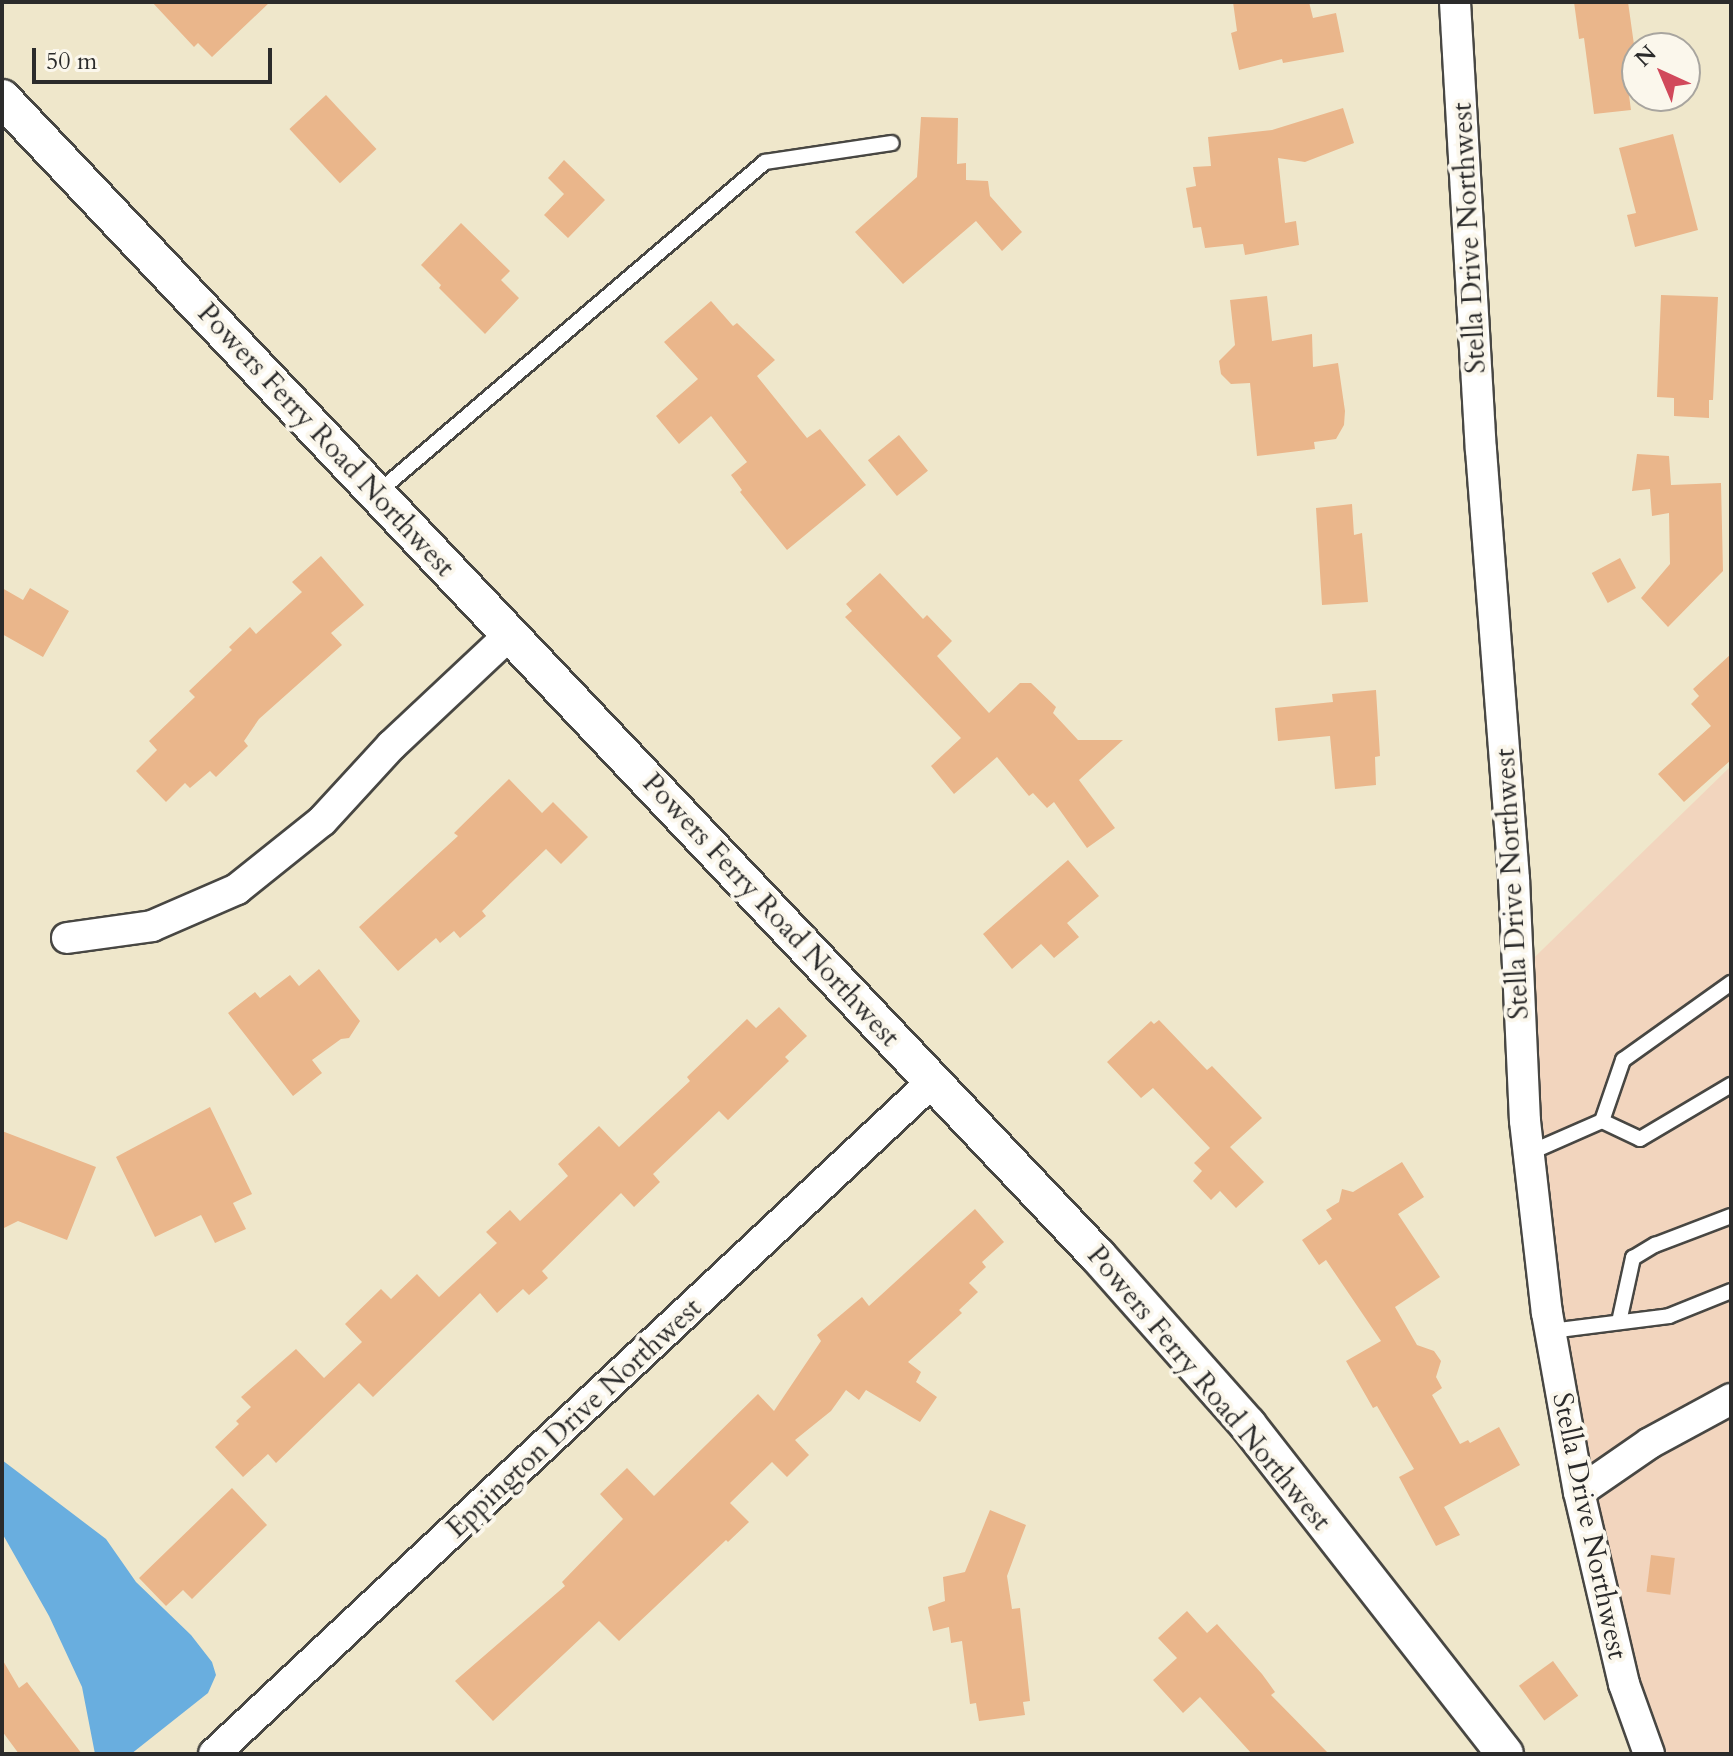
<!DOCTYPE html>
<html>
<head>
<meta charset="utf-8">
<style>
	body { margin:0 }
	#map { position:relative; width:1733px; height:1756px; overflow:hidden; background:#efe7cb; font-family:Cardo,serif }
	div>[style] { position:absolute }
	.built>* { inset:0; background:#f2d5be }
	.water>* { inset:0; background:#69aedf }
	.building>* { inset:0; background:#eab68b; transform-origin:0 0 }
	.roads { filter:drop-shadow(2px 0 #484743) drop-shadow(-2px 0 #484743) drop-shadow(0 2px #484743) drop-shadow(0 -2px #484743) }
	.service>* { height:14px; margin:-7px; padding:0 7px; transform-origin:7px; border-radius:7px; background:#fff }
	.minor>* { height:30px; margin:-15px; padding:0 15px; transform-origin:15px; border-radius:15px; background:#fff }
	.tertiary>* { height:36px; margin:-18px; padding:0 18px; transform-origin:18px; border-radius:18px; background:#fff }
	span { translate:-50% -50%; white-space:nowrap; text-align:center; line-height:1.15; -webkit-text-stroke:8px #fbf7ec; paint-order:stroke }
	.street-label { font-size:28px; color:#2b2b2b }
	.frame { position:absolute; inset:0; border:4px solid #2b2b2b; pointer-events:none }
	.north { position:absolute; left:1621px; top:32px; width:80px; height:80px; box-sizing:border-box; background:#fbf7ec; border:2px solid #a8a59f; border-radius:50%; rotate:316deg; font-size:22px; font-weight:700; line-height:32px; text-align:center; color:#2b2b2b }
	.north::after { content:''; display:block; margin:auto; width:28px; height:36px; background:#d1495b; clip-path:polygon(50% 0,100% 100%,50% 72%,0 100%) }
	.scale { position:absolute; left:32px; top:48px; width:240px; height:36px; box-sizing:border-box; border:4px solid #2b2b2b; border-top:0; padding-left:10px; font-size:24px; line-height:28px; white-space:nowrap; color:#2b2b2b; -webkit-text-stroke:6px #fbf7ec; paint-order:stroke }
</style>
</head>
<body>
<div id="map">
	<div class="built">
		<div style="clip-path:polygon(1731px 766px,1731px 1754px,1645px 1754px,1554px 1446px,1510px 981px)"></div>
	</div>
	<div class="water">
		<div style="clip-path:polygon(2px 1460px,106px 1539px,136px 1582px,191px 1635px,212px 1662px,216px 1675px,208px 1693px,131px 1754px,95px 1754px,82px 1687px,49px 1616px,2px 1533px)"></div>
	</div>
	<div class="building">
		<div style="clip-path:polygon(152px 2px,270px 2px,212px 57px,198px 43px,194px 47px)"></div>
		<div style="clip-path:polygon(1233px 2px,1309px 2px,1313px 18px,1336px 13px,1344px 52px,1283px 63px,1282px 59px,1239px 70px,1231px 33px,1237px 31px)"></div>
		<div style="clip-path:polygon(1574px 2px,1628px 2px,1637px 66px,1637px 87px,1628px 88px,1631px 110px,1594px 114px,1584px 38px,1579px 39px)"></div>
		<div style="left:326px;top:95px;width:74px;height:50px;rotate:47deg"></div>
		<div style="clip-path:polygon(1343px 108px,1354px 143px,1305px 162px,1278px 158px,1285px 223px,1296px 221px,1299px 245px,1245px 255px,1243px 244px,1205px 248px,1201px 227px,1193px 228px,1186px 188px,1196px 186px,1193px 167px,1211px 166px,1208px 137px,1272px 130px)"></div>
		<div style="clip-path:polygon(921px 117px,958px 118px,957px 164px,966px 163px,966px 180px,988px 181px,990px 196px,1022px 232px,1002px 251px,976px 221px,903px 284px,855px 232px,917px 177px)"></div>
		<div style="clip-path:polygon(1673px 134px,1698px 230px,1635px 247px,1627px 215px,1636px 213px,1619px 148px)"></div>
		<div style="clip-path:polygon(564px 160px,605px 200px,568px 238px,544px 215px,564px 194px,548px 178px)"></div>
		<div style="clip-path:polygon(461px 223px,510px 271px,501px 280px,519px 298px,485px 334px,439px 288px,441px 285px,421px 265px)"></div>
		<div style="clip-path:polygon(1661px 295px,1718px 297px,1713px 400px,1709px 400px,1709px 418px,1674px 416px,1674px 398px,1657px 397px)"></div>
		<div style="clip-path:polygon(1267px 296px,1272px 341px,1312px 334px,1313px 367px,1338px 363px,1345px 411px,1344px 425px,1336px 439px,1314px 442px,1315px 449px,1257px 456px,1250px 383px,1231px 384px,1221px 374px,1219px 361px,1235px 345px,1230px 300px)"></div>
		<div style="clip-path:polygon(711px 301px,733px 326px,737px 323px,775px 360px,757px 376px,807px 438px,820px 429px,866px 485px,787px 550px,740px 492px,742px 490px,731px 475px,747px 462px,711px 416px,679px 444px,656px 416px,698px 379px,664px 342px)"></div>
		<div style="left:899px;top:435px;width:46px;height:40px;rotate:51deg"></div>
		<div style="clip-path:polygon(1637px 454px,1669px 456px,1671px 485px,1721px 483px,1723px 571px,1668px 627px,1641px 598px,1670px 564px,1669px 513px,1652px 516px,1650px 489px,1632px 491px)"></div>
		<div style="clip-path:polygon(1352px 504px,1354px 535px,1362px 533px,1368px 602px,1322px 605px,1316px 508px)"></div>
		<div style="clip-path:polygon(321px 556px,364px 605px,331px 633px,342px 645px,259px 719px,244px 741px,248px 746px,216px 777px,210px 771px,190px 788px,185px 783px,166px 802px,136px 771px,157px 750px,149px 741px,195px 697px,189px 691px,232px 650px,229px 647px,250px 627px,256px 634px,302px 592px,292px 582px)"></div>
		<div style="left:1620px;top:558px;width:34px;height:32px;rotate:62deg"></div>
		<div style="clip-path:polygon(880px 573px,923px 619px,927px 615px,952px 641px,937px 656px,989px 713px,1020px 683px,1031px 683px,1056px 707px,1053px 713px,1078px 740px,1123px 740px,1079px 780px,1115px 828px,1087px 848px,1054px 802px,1047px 808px,1033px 793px,1029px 796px,997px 757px,954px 794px,931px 766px,961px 738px,845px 617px,852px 611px,846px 604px)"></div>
		<div style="clip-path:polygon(2px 588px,23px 600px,30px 588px,69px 611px,43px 657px,2px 634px)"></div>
		<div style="clip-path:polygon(1731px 654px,1731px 760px,1684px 802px,1658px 774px,1711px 726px,1691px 704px,1699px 696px,1693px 689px)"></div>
		<div style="clip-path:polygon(1376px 690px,1380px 756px,1375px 757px,1376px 785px,1335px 789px,1330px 736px,1278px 741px,1275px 708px,1333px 702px,1332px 694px)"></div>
		<div style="clip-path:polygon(509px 779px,542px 813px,553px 802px,588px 837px,561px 864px,546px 849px,482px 911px,486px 916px,460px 938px,454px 931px,440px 943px,436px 938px,398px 971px,359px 927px,458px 836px,454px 833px)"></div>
		<div style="clip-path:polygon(1068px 860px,1099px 896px,1067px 923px,1079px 937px,1054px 958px,1041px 944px,1012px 969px,983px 934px)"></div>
		<div style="clip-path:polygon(319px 969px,360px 1021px,349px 1038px,341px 1039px,312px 1060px,322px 1073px,293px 1096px,228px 1013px,255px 992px,260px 998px,290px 975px,299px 986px)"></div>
		<div style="clip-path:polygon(779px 1007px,807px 1036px,785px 1057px,789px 1061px,728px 1120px,719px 1111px,653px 1174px,660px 1182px,634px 1207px,621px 1193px,542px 1271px,548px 1278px,529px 1295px,523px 1289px,497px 1313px,480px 1293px,373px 1397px,359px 1383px,276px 1463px,268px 1454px,243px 1477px,215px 1447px,239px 1424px,236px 1421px,251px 1407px,241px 1397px,296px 1349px,324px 1378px,362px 1342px,345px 1324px,381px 1289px,391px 1299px,417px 1274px,439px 1297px,497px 1243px,486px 1232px,510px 1210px,520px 1221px,568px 1176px,558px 1164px,599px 1126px,619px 1147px,690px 1081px,687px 1077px,747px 1019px,756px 1028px)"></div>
		<div style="clip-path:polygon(1159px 1020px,1207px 1070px,1212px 1066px,1262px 1118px,1230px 1147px,1264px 1182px,1236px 1208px,1220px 1191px,1211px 1200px,1193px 1181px,1202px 1171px,1194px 1163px,1210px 1148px,1153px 1088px,1141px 1098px,1107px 1062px,1151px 1021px,1154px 1024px)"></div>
		<div style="clip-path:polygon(210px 1107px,252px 1194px,233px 1203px,246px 1229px,215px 1243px,201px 1215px,155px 1237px,116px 1157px)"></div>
		<div style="clip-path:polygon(2px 1131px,96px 1167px,67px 1240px,18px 1221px,2px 1229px)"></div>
		<div style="clip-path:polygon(1402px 1162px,1424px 1197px,1398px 1214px,1440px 1277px,1395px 1307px,1417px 1345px,1434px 1351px,1441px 1361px,1436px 1377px,1442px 1388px,1432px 1395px,1460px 1444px,1468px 1440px,1470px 1443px,1499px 1427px,1520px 1465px,1444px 1507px,1460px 1535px,1436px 1546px,1399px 1477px,1414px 1469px,1377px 1406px,1373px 1408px,1346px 1361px,1381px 1341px,1326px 1260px,1319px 1265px,1302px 1240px,1332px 1219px,1326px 1210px,1339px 1202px,1342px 1189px,1353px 1192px)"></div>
		<div style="clip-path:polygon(975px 1209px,1004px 1242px,982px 1262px,986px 1267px,969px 1283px,978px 1292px,959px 1310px,962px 1313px,908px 1362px,921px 1372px,916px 1382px,937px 1397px,920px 1422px,866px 1390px,859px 1400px,846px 1390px,831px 1411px,795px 1440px,809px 1455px,787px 1477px,772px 1462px,730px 1503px,749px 1522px,728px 1542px,726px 1540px,619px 1641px,599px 1621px,493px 1721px,455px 1681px,565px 1586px,562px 1582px,623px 1519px,600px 1494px,627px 1468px,654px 1496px,758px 1394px,774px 1411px,821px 1341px,817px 1335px,862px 1297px,869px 1306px)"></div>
		<div style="clip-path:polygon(232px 1488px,267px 1525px,192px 1599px,183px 1590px,166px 1606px,139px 1578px)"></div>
		<div style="clip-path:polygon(990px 1510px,1026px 1525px,1007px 1576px,1012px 1609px,1020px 1608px,1030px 1701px,1023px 1702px,1025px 1715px,979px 1721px,976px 1703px,970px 1704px,962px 1641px,951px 1643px,949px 1627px,933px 1631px,928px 1607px,945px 1601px,943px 1577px,965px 1572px)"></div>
		<div style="left:1651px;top:1555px;width:24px;height:37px;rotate:7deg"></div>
		<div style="clip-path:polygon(1187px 1611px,1207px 1633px,1217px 1624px,1262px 1674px,1275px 1692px,1271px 1695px,1329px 1754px,1252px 1754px,1200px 1697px,1183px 1713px,1153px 1680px,1177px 1658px,1158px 1638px)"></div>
		<div style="clip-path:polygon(2px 1659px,19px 1688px,27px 1682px,82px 1754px,19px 1754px,2px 1731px)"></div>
		<div style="left:1553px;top:1661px;width:43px;height:42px;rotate:54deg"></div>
	</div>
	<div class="roads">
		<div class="service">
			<div style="left:377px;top:493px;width:510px;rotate:-40.47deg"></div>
			<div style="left:765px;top:162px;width:128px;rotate:-8.5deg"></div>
			<div style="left:1602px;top:1121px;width:42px;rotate:25.3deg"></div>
			<div style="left:1640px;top:1139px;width:106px;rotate:-30.7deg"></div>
			<div style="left:1529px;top:1153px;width:80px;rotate:-23.7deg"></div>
			<div style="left:1602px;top:1121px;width:65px;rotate:-71deg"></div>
			<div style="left:1623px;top:1060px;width:133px;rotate:-35.5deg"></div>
			<div style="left:1619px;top:1322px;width:66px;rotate:-77.7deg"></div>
			<div style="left:1633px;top:1258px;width:26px;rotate:-31deg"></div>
			<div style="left:1655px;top:1245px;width:81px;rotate:-20.9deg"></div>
			<div style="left:1551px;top:1331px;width:119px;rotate:-7.2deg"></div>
			<div style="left:1669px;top:1316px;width:67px;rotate:-22deg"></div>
		</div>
		<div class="minor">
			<div style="left:1455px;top:2px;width:449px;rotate:86.7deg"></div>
			<div style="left:1481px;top:450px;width:430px;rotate:85.6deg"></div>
			<div style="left:1514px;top:879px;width:242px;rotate:87.4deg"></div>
			<div style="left:1525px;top:1121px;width:193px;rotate:83.5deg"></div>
			<div style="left:1547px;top:1313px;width:182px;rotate:79.9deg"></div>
			<div style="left:1579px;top:1492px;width:197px;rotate:76.8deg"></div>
			<div style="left:1624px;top:1684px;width:74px;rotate:70.3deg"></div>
			<div style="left:67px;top:938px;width:86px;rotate:-8deg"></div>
			<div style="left:152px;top:926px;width:93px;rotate:-23.5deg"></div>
			<div style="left:237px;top:889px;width:109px;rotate:-38.7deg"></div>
			<div style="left:322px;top:821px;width:103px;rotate:-47.4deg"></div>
			<div style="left:392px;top:745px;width:162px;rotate:-43.2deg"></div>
			<div style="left:1579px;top:1492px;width:86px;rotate:-34.6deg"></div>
			<div style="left:1650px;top:1443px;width:92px;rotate:-28.5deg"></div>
			<div style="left:214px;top:1754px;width:985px;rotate:-43.11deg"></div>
		</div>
		<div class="tertiary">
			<div style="left:2px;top:98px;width:1594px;rotate:46.58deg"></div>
			<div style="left:1098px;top:1256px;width:226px;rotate:48.4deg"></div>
			<div style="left:1248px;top:1425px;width:417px;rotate:52deg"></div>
		</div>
	</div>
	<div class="street-label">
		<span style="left:1469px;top:238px;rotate:-93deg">Stella Drive Northwest</span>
		<span style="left:326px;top:440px;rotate:47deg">Powers Ferry Road Northwest</span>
		<span style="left:1512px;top:884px;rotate:-93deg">Stella Drive Northwest</span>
		<span style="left:771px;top:910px;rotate:47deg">Powers Ferry Road Northwest</span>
		<span style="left:1209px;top:1388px;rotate:50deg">Powers Ferry Road Northwest</span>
		<span style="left:574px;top:1418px;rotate:-43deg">Eppington Drive Northwest</span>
		<span style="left:1590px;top:1526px;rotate:78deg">Stella Drive Northwest</span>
	</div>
	<div class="frame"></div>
	<div class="north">N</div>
	<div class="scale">50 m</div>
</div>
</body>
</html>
